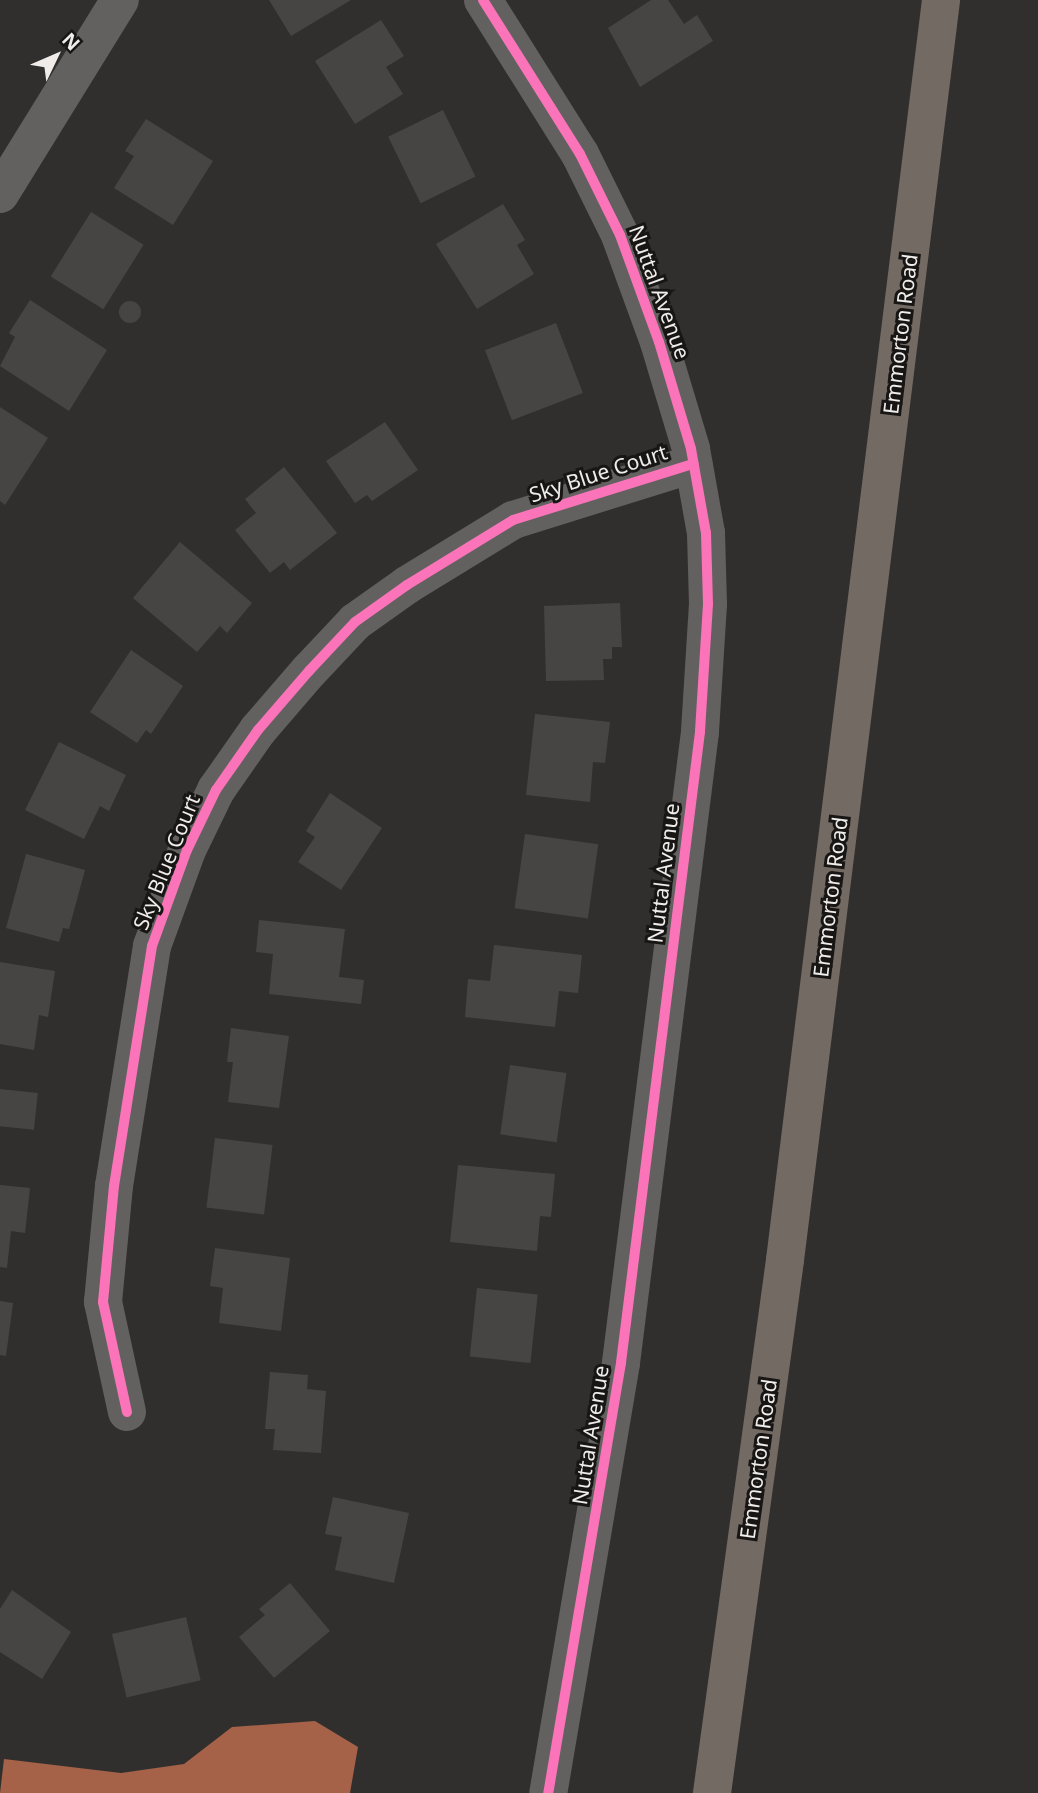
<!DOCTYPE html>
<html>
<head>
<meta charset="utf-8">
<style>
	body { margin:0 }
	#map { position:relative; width:1038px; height:1793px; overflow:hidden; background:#312f2d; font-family:"Noto Sans",sans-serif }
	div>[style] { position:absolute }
	.water>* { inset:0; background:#a56248 }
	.building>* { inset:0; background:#474544; transform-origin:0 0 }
	.round { border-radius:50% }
	.minor>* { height:38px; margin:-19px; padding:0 19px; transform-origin:19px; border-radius:19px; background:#636160 }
	.major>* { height:38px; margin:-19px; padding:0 19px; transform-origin:19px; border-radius:19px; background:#746a64 }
	.cycleway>* { height:10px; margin:-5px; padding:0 5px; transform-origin:5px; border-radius:5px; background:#fb73b8 }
	span { translate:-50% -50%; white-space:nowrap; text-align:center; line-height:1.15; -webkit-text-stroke:6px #181615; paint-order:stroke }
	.street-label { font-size:21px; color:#efecea }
	.north { position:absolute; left:21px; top:21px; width:70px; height:70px; -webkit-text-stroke:5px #181615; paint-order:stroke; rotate:46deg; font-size:19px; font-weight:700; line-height:28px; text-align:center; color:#efecea }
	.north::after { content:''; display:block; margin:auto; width:24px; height:32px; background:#efecea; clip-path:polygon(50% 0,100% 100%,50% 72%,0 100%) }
</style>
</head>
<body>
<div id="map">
	<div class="water">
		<div style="clip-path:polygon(315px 1721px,358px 1747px,350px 1793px,0 1793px,4px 1759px,121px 1773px,184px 1764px,232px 1727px)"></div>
	</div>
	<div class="building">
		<div style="clip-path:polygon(269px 0,351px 0,291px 36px)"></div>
		<div style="clip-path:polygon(651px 0,668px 0,684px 24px,697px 15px,713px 41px,640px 87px,608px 28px)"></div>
		<div style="clip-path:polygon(381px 20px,404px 56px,386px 67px,403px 94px,355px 124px,315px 61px)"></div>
		<div style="left:443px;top:110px;width:74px;height:61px;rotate:64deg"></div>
		<div style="clip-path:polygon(146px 119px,213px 161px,173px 225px,114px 188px,134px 156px,125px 151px)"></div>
		<div style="clip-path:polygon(503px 204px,525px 240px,517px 245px,534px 274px,477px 309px,436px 244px)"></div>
		<div style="left:91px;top:212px;width:62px;height:76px;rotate:32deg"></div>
		<div style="clip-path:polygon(30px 300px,107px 350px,69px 411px,0 366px,15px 337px,9px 333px)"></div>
		<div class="round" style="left:119px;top:301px;width:22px;height:22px"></div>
		<div style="left:556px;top:323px;width:75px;height:76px;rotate:69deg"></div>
		<div style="clip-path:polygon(0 407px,48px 438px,5px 505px,0 501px)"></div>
		<div style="clip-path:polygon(385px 422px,418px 470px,372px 501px,367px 495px,355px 503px,326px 461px)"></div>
		<div style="clip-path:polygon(284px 467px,337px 533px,290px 570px,284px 562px,270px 573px,235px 530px,256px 513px,245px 499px)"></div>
		<div style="clip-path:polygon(180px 542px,252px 603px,227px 633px,220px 626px,197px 652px,133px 598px)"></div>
		<div style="clip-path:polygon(620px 603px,622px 647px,612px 647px,612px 659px,603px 659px,604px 680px,546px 681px,544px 606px)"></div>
		<div style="clip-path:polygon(131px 650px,183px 686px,151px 734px,146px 730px,137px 743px,90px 712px)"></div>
		<div style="clip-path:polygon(535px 714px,610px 722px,605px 763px,593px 762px,590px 802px,526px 795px)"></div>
		<div style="clip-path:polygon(59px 742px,126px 775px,109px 811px,100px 806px,84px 839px,25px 810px)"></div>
		<div style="clip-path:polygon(330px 793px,382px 828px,341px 890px,298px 862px,315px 837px,306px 831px)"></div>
		<div style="left:525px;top:834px;width:74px;height:75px;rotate:8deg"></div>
		<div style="clip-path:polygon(26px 854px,85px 870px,69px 929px,63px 928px,59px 942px,6px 928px)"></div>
		<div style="clip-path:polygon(259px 920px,345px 929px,339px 977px,364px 980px,361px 1004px,269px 994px,273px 954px,256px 952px)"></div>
		<div style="clip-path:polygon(494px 945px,582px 955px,578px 993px,559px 991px,555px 1027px,465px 1017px,468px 979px,490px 981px)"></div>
		<div style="clip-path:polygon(0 962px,55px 971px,48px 1017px,39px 1015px,34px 1050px,0 1044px)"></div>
		<div style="clip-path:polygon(231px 1028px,289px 1036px,279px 1108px,228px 1102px,233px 1062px,227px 1062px)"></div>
		<div style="left:510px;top:1065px;width:57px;height:70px;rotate:8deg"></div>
		<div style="left:0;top:1089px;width:38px;height:37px;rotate:6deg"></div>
		<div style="left:215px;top:1138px;width:58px;height:70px;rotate:7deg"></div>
		<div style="clip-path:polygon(458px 1165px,555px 1174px,551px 1217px,540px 1216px,537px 1251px,450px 1242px)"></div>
		<div style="clip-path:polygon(0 1185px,30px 1188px,25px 1233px,11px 1231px,7px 1268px,0 1267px)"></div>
		<div style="clip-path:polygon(215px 1248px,290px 1258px,281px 1331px,219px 1323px,223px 1288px,210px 1286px)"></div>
		<div style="left:477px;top:1288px;width:61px;height:69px;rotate:6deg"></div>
		<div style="clip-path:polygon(0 1301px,13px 1303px,6px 1356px,0 1355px)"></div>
		<div style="clip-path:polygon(270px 1372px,308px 1375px,307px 1389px,326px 1391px,321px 1453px,273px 1450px,275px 1429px,265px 1429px)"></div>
		<div style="clip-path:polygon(333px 1497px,409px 1513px,394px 1583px,335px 1570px,342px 1537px,325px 1534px)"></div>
		<div style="clip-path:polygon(290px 1583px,330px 1631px,274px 1678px,239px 1637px,265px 1615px,259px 1609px)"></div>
		<div style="clip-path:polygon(12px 1590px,71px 1632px,42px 1679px,0 1652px,0 1609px)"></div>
		<div style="left:186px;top:1617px;width:65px;height:76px;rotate:77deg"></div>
	</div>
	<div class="minor">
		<div style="left:483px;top:0;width:182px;rotate:57.8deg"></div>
		<div style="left:580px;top:154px;width:90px;rotate:63.7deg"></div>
		<div style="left:620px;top:235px;width:114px;rotate:70deg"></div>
		<div style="left:659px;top:342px;width:112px;rotate:73.3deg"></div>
		<div style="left:691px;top:449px;width:85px;rotate:79.9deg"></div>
		<div style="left:706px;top:533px;width:71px;rotate:88.4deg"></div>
		<div style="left:708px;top:604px;width:128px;rotate:93.6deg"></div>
		<div style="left:700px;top:732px;width:636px;rotate:97.14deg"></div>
		<div style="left:621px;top:1363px;width:436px;rotate:99.6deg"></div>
		<div style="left:0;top:194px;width:228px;rotate:-58.3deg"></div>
		<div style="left:127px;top:1412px;width:113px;rotate:-102.3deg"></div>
		<div style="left:103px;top:1302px;width:117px;rotate:-84.6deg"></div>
		<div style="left:114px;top:1186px;width:243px;rotate:-81deg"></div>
		<div style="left:152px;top:946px;width:102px;rotate:-70deg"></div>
		<div style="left:187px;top:850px;width:67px;rotate:-64.2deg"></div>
		<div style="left:216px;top:790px;width:73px;rotate:-55deg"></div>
		<div style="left:258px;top:730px;width:78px;rotate:-49.2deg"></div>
		<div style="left:309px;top:671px;width:67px;rotate:-46.8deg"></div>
		<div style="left:355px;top:622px;width:64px;rotate:-35.4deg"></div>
		<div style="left:407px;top:585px;width:124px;rotate:-31.5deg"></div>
		<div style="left:513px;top:520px;width:189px;rotate:-17.3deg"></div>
	</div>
	<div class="major">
		<div style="left:712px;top:1793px;width:538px;rotate:-82.2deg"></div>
		<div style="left:785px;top:1260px;width:1270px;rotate:-82.94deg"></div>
	</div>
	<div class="cycleway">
		<div style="left:483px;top:0;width:182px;rotate:57.8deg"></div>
		<div style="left:580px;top:154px;width:90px;rotate:63.7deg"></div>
		<div style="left:620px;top:235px;width:114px;rotate:70deg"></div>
		<div style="left:659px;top:342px;width:112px;rotate:73.3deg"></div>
		<div style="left:691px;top:449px;width:85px;rotate:79.9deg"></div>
		<div style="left:706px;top:533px;width:71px;rotate:88.4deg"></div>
		<div style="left:708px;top:604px;width:128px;rotate:93.6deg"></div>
		<div style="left:700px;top:732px;width:636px;rotate:97.14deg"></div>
		<div style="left:621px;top:1363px;width:436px;rotate:99.6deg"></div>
		<div style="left:127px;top:1412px;width:113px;rotate:-102.3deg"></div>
		<div style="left:103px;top:1302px;width:117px;rotate:-84.6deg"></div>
		<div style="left:114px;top:1186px;width:243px;rotate:-81deg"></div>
		<div style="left:152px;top:946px;width:102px;rotate:-70deg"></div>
		<div style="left:187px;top:850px;width:67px;rotate:-64.2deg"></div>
		<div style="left:216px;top:790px;width:73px;rotate:-55deg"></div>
		<div style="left:258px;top:730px;width:78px;rotate:-49.2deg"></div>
		<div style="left:309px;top:671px;width:67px;rotate:-46.8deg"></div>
		<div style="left:355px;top:622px;width:64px;rotate:-35.4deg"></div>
		<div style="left:407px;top:585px;width:124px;rotate:-31.5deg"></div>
		<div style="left:513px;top:520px;width:189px;rotate:-17.3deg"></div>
	</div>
	<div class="street-label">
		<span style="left:660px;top:292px;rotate:70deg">Nuttal Avenue</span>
		<span style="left:900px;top:334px;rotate:-83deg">Emmorton Road</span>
		<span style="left:598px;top:473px;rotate:-18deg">Sky Blue Court</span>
		<span style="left:166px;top:862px;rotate:-68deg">Sky Blue Court</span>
		<span style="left:663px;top:873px;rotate:-83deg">Nuttal Avenue</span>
		<span style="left:830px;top:897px;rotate:-83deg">Emmorton Road</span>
		<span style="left:590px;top:1435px;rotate:-81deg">Nuttal Avenue</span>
		<span style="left:758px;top:1459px;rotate:-82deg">Emmorton Road</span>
	</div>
	<div class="north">N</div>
</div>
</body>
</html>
